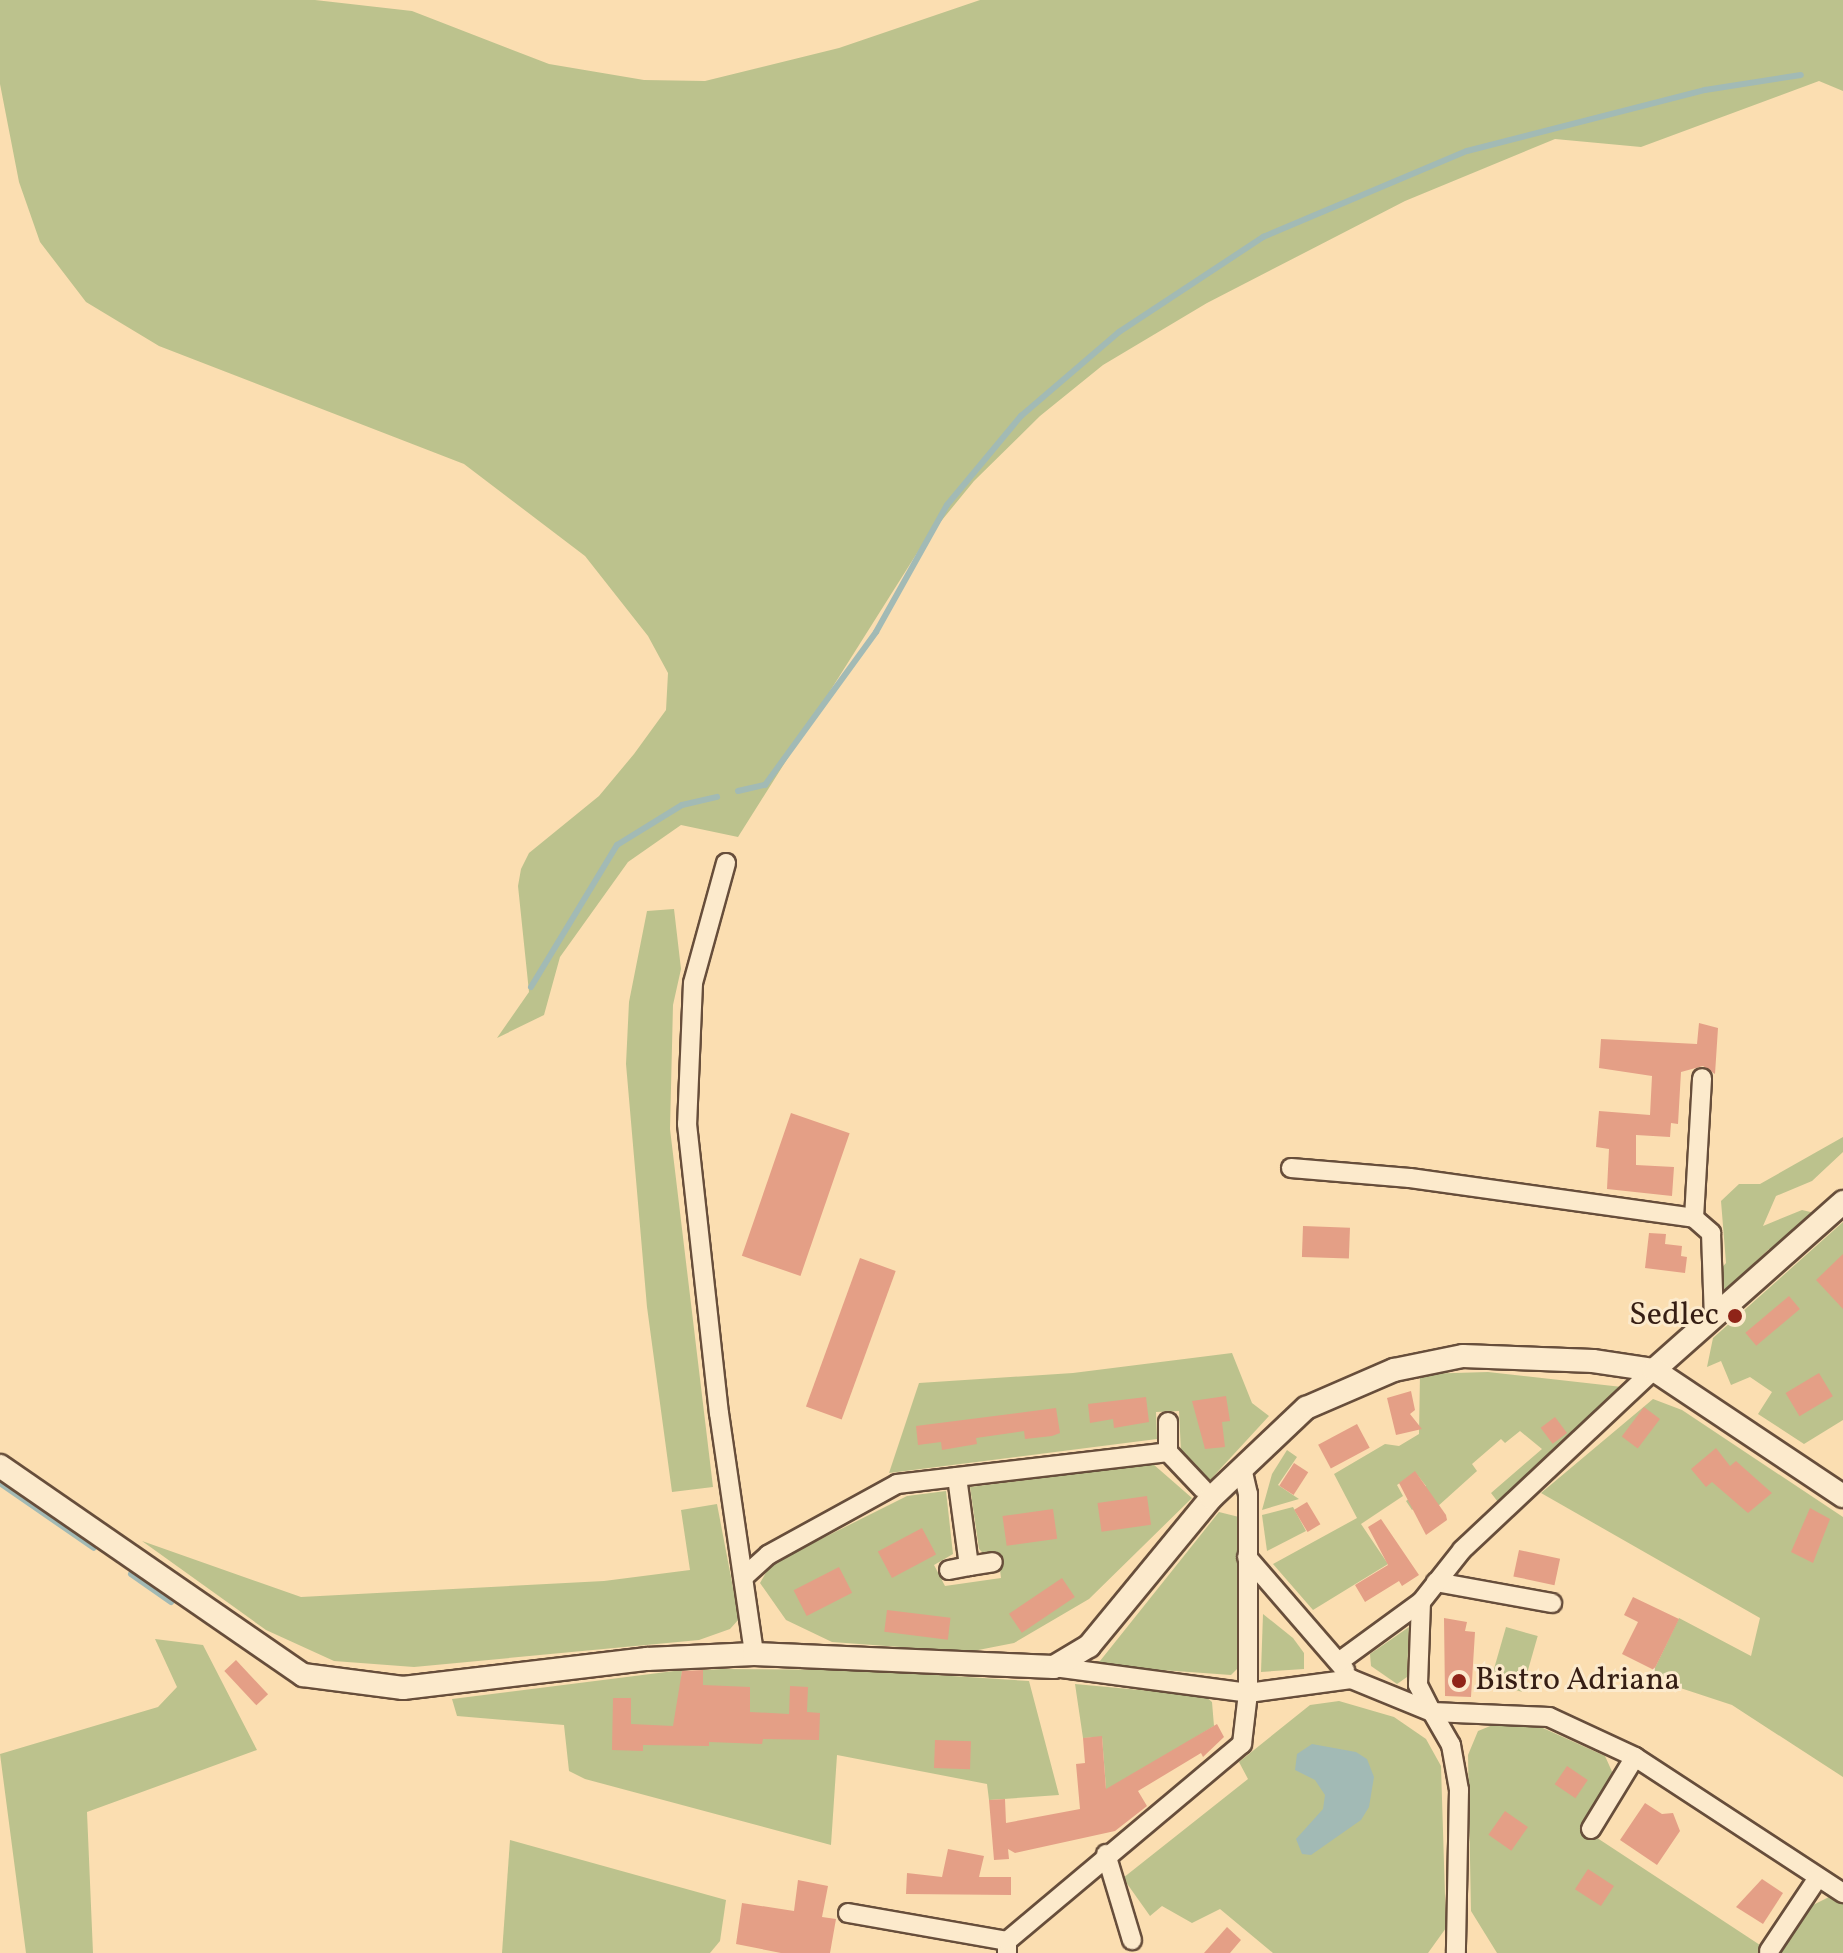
<!DOCTYPE html>
<html>
<head>
<meta charset="utf-8">
<style>
	body { margin:0 }
	#map { position:relative; width:1843px; height:1953px; overflow:hidden; background:#fbdeb1; font-family:Vollkorn,serif }
	div>[style] { position:absolute }
	.green>* { inset:0; background:#bcc28d; transform-origin:0 0 }
	.water>* { inset:0; background:#a2bab5 }
	.stream>* { height:6px; margin:-3px; padding:0 3px; transform-origin:3px; border-radius:3px; background:#a2bab5 }
	.building>* { inset:0; background:#e49f86; transform-origin:0 0 }
	.roads { filter:drop-shadow(2px 0 #674e3b) drop-shadow(-2px 0 #674e3b) drop-shadow(0 2px #674e3b) drop-shadow(0 -2px #674e3b) }
	.minor>* { height:18px; margin:-9px; padding:0 9px; transform-origin:9px; border-radius:9px; background:#fceacc }
	.tertiary>* { height:22px; margin:-11px; padding:0 11px; transform-origin:11px; border-radius:11px; background:#fceacc }
	.dots>* { width:22px; height:22px; translate:-50% -50%; box-sizing:border-box; border:4px solid #fceacc; border-radius:50% }
	span { translate:-50% -50%; white-space:nowrap; text-align:center; line-height:1.15; -webkit-text-stroke:6px #fceacc; paint-order:stroke }
	.poi-label { font-size:32px; color:#361e14 }
	.right { translate:-100% -50%; text-align:right }
	.left { translate:0 -50%; text-align:left }
</style>
</head>
<body>
<div id="map">
	<div class="green">
		<div style="clip-path:polygon(0 0,315px 0,412px 11px,549px 64px,644px 80px,705px 81px,839px 48px,980px 0,1843px 0,1843px 91px,1819px 81px,1641px 147px,1555px 139px,1405px 201px,1207px 303px,1103px 365px,1040px 416px,974px 481px,924px 542px,738px 837px,681px 825px,628px 862px,560px 957px,544px 1015px,497px 1038px,529px 992px,518px 886px,521px 869px,529px 853px,599px 796px,634px 754px,666px 710px,668px 673px,648px 636px,585px 556px,464px 464px,159px 346px,86px 302px,40px 242px,19px 182px,0 84px)"></div>
		<div style="clip-path:polygon(674px 909px,681px 969px,673px 1005px,670px 1129px,713px 1487px,672px 1492px,647px 1307px,626px 1064px,629px 1002px,647px 911px)"></div>
		<div style="clip-path:polygon(1843px 1137px,1843px 1152px,1812px 1181px,1776px 1196px,1763px 1226px,1802px 1210px,1819px 1214px,1777px 1250px,1769px 1249px,1724px 1292px,1716px 1290px,1717px 1273px,1726px 1263px,1721px 1201px,1739px 1184px,1760px 1184px)"></div>
		<div style="clip-path:polygon(1843px 1222px,1843px 1420px,1804px 1444px,1758px 1414px,1772px 1392px,1750px 1377px,1731px 1385px,1721px 1361px,1707px 1367px,1713px 1338px)"></div>
		<div style="clip-path:polygon(1232px 1353px,1252px 1403px,1269px 1416px,1210px 1480px,1181px 1452px,1179px 1411px,1156px 1412px,1157px 1439px,889px 1473px,919px 1383px,1073px 1373px)"></div>
		<div style="clip-path:polygon(1488px 1372px,1622px 1387px,1498px 1502px,1491px 1493px,1542px 1449px,1520px 1431px,1505px 1443px,1501px 1439px,1472px 1464px,1477px 1471px,1437px 1507px,1429px 1497px,1412px 1510px,1406px 1501px,1426px 1486px,1415px 1472px,1397px 1485px,1403px 1496px,1361px 1524px,1388px 1564px,1313px 1610px,1273px 1564px,1357px 1518px,1334px 1474px,1385px 1444px,1399px 1446px,1419px 1434px,1420px 1374px)"></div>
		<div style="clip-path:polygon(1653px 1399px,1682px 1410px,1843px 1517px,1843px 1777px,1732px 1705px,1650px 1678px,1679px 1618px,1751px 1656px,1760px 1618px,1541px 1493px)"></div>
		<div style="clip-path:polygon(1287px 1450px,1297px 1457px,1278px 1485px,1299px 1499px,1262px 1510px,1272px 1474px)"></div>
		<div style="clip-path:polygon(1153px 1464px,1192px 1498px,1089px 1599px,1014px 1643px,968px 1652px,832px 1642px,786px 1620px,760px 1583px,771px 1564px,907px 1496px,946px 1491px,953px 1554px,934px 1565px,945px 1586px,1001px 1578px,998px 1554px,985px 1555px,979px 1549px,970px 1487px)"></div>
		<div style="clip-path:polygon(717px 1504px,739px 1619px,730px 1629px,699px 1640px,414px 1667px,334px 1661px,266px 1630px,142px 1541px,301px 1597px,604px 1581px,690px 1570px,681px 1510px)"></div>
		<div style="clip-path:polygon(1293px 1507px,1306px 1531px,1267px 1551px,1262px 1515px)"></div>
		<div style="clip-path:polygon(1219px 1512px,1239px 1517px,1239px 1667px,1231px 1675px,1078px 1664px,1100px 1661px)"></div>
		<div style="clip-path:polygon(1263px 1614px,1293px 1638px,1304px 1653px,1304px 1669px,1261px 1672px)"></div>
		<div style="clip-path:polygon(1409px 1627px,1407px 1677px,1397px 1684px,1371px 1666px,1370px 1654px)"></div>
		<div style="left:1506px;top:1627px;width:33px;height:58px;rotate:16deg"></div>
		<div style="clip-path:polygon(155px 1639px,203px 1645px,257px 1750px,87px 1812px,93px 1953px,26px 1953px,0 1754px,158px 1707px,177px 1687px)"></div>
		<div style="clip-path:polygon(721px 1669px,858px 1670px,1029px 1681px,1059px 1795px,989px 1800px,987px 1784px,837px 1755px,831px 1845px,585px 1779px,569px 1771px,564px 1725px,457px 1716px,452px 1699px,682px 1670px,681px 1689px,702px 1690px,703px 1670px)"></div>
		<div style="clip-path:polygon(1075px 1684px,1205px 1696px,1212px 1702px,1214px 1726px,1089px 1802px,1106px 1788px,1102px 1737px,1083px 1738px)"></div>
		<div style="clip-path:polygon(1339px 1701px,1394px 1717px,1426px 1739px,1441px 1766px,1446px 1928px,1428px 1953px,1273px 1953px,1220px 1909px,1192px 1923px,1162px 1906px,1150px 1916px,1123px 1878px,1248px 1779px,1239px 1762px,1310px 1705px)"></div>
		<div style="clip-path:polygon(1505px 1720px,1534px 1724px,1605px 1756px,1614px 1776px,1582px 1828px,1763px 1947px,1760px 1953px,1497px 1953px,1471px 1911px,1468px 1755px,1478px 1731px)"></div>
		<div style="clip-path:polygon(510px 1840px,726px 1900px,720px 1941px,710px 1953px,502px 1953px)"></div>
		<div style="clip-path:polygon(1829px 1897px,1843px 1904px,1843px 1953px,1781px 1953px,1813px 1905px)"></div>
	</div>
	<div class="water">
		<div style="clip-path:polygon(1312px 1744px,1356px 1752px,1367px 1759px,1374px 1777px,1369px 1807px,1361px 1820px,1311px 1855px,1302px 1854px,1296px 1839px,1323px 1809px,1325px 1795px,1315px 1780px,1295px 1770px,1297px 1754px)"></div>
	</div>
	<div class="stream">
		<div style="left:738px;top:791px;width:28px;rotate:-13deg"></div>
		<div style="left:765px;top:785px;width:189px;rotate:-54deg"></div>
		<div style="left:876px;top:632px;width:145px;rotate:-60.8deg"></div>
		<div style="left:947px;top:505px;width:116px;rotate:-50.3deg"></div>
		<div style="left:1021px;top:416px;width:129px;rotate:-40.6deg"></div>
		<div style="left:1119px;top:332px;width:173px;rotate:-33.4deg"></div>
		<div style="left:1263px;top:237px;width:221px;rotate:-22.9deg"></div>
		<div style="left:1467px;top:151px;width:246px;rotate:-14.4deg"></div>
		<div style="left:1705px;top:90px;width:97px;rotate:-8.9deg"></div>
		<div style="left:531px;top:987px;width:166px;rotate:-58.8deg"></div>
		<div style="left:617px;top:845px;width:76px;rotate:-31.6deg"></div>
		<div style="left:682px;top:805px;width:36px;rotate:-13deg"></div>
		<div style="left:0;top:1483px;width:114px;rotate:34.7deg"></div>
		<div style="left:131px;top:1574px;width:49px;rotate:35deg"></div>
	</div>
	<div class="building">
		<div style="clip-path:polygon(1699px 1023px,1718px 1028px,1715px 1074px,1703px 1066px,1681px 1072px,1678px 1124px,1671px 1123px,1670px 1137px,1636px 1135px,1636px 1165px,1674px 1167px,1672px 1196px,1607px 1189px,1609px 1149px,1596px 1147px,1599px 1111px,1650px 1115px,1652px 1076px,1599px 1068px,1601px 1039px,1697px 1044px)"></div>
		<div style="left:791px;top:1113px;width:62px;height:151px;rotate:19deg"></div>
		<div style="left:1303px;top:1226px;width:47px;height:31px;rotate:2deg"></div>
		<div style="clip-path:polygon(1649px 1233px,1666px 1234px,1665px 1244px,1682px 1246px,1681px 1256px,1687px 1257px,1685px 1273px,1645px 1268px)"></div>
		<div style="clip-path:polygon(1843px 1254px,1843px 1309px,1816px 1280px)"></div>
		<div style="left:860px;top:1258px;width:38px;height:158px;rotate:20deg"></div>
		<div style="left:1789px;top:1296px;width:17px;height:57px;rotate:50deg"></div>
		<div style="left:1819px;top:1373px;width:27px;height:39px;rotate:59deg"></div>
		<div style="clip-path:polygon(1411px 1391px,1415px 1410px,1410px 1414px,1422px 1429px,1396px 1435px,1387px 1398px)"></div>
		<div style="clip-path:polygon(1226px 1396px,1230px 1421px,1222px 1422px,1225px 1447px,1205px 1449px,1192px 1401px)"></div>
		<div style="clip-path:polygon(1146px 1397px,1149px 1422px,1114px 1428px,1113px 1419px,1090px 1423px,1088px 1404px)"></div>
		<div style="left:1644px;top:1407px;width:20px;height:37px;rotate:37deg"></div>
		<div style="clip-path:polygon(1056px 1408px,1060px 1433px,1052px 1436px,1025px 1439px,1024px 1431px,976px 1438px,977px 1444px,942px 1450px,941px 1442px,918px 1445px,916px 1426px)"></div>
		<div style="left:1555px;top:1417px;width:20px;height:18px;rotate:53deg"></div>
		<div style="left:1357px;top:1424px;width:27px;height:44px;rotate:62deg"></div>
		<div style="clip-path:polygon(1716px 1448px,1730px 1466px,1736px 1461px,1772px 1493px,1748px 1513px,1712px 1482px,1706px 1487px,1691px 1469px)"></div>
		<div style="left:1294px;top:1463px;width:17px;height:27px;rotate:33deg"></div>
		<div style="clip-path:polygon(1415px 1471px,1446px 1515px,1447px 1520px,1426px 1535px,1399px 1483px)"></div>
		<div style="left:1147px;top:1496px;width:29px;height:50px;rotate:82deg"></div>
		<div style="left:1307px;top:1502px;width:26px;height:15px;rotate:59deg"></div>
		<div style="clip-path:polygon(1810px 1508px,1830px 1519px,1813px 1563px,1791px 1552px)"></div>
		<div style="left:1053px;top:1509px;width:30px;height:51px;rotate:82deg"></div>
		<div style="clip-path:polygon(1381px 1519px,1419px 1575px,1402px 1586px,1399px 1581px,1365px 1602px,1355px 1585px,1388px 1565px,1368px 1527px)"></div>
		<div style="left:922px;top:1528px;width:30px;height:50px;rotate:62deg"></div>
		<div style="left:1519px;top:1550px;width:42px;height:27px;rotate:12deg"></div>
		<div style="left:839px;top:1567px;width:29px;height:51px;rotate:63deg"></div>
		<div style="left:1062px;top:1578px;width:23px;height:64px;rotate:56deg"></div>
		<div style="clip-path:polygon(1633px 1597px,1679px 1619px,1654px 1670px,1622px 1654px,1638px 1622px,1624px 1615px)"></div>
		<div style="left:887px;top:1610px;width:64px;height:22px;rotate:7deg"></div>
		<div style="clip-path:polygon(1444px 1618px,1467px 1622px,1465px 1631px,1475px 1632px,1471px 1697px,1445px 1696px)"></div>
		<div style="left:236px;top:1660px;width:47px;height:16px;rotate:47deg"></div>
		<div style="clip-path:polygon(703px 1670px,703px 1685px,750px 1687px,750px 1712px,789px 1714px,790px 1686px,808px 1687px,807px 1712px,820px 1713px,819px 1740px,763px 1739px,762px 1744px,709px 1742px,709px 1746px,643px 1745px,643px 1751px,612px 1750px,613px 1698px,631px 1698px,631px 1724px,673px 1726px,682px 1671px)"></div>
		<div style="clip-path:polygon(1217px 1724px,1224px 1737px,1203px 1757px,1201px 1753px,1138px 1791px,1147px 1806px,1115px 1831px,1015px 1853px,1008px 1849px,1009px 1859px,994px 1860px,989px 1800px,1005px 1799px,1006px 1823px,1080px 1809px,1076px 1764px,1085px 1763px,1083px 1738px,1102px 1736px,1106px 1789px)"></div>
		<div style="left:935px;top:1740px;width:36px;height:28px;rotate:2deg"></div>
		<div style="left:1567px;top:1766px;width:25px;height:22px;rotate:34deg"></div>
		<div style="clip-path:polygon(1645px 1803px,1662px 1814px,1673px 1813px,1680px 1831px,1657px 1865px,1620px 1840px)"></div>
		<div style="left:1505px;top:1811px;width:28px;height:29px;rotate:35deg"></div>
		<div style="clip-path:polygon(948px 1849px,984px 1856px,979px 1877px,1011px 1877px,1011px 1895px,906px 1894px,907px 1873px,942px 1877px)"></div>
		<div style="left:1588px;top:1869px;width:31px;height:24px;rotate:33deg"></div>
		<div style="clip-path:polygon(1762px 1879px,1783px 1893px,1763px 1924px,1736px 1907px)"></div>
		<div style="clip-path:polygon(798px 1880px,828px 1886px,822px 1917px,836px 1919px,830px 1953px,781px 1953px,736px 1944px,742px 1903px,794px 1911px)"></div>
		<div style="clip-path:polygon(1227px 1927px,1241px 1940px,1230px 1953px,1204px 1953px)"></div>
	</div>
	<div class="roads">
		<div class="minor">
			<div style="left:726px;top:863px;width:124px;rotate:105.4deg"></div>
			<div style="left:693px;top:983px;width:141px;rotate:92.4deg"></div>
			<div style="left:687px;top:1124px;width:291px;rotate:83.7deg"></div>
			<div style="left:719px;top:1413px;width:244px;rotate:81.7deg"></div>
			<div style="left:1291px;top:1168px;width:119px;rotate:4.8deg"></div>
			<div style="left:1410px;top:1178px;width:287px;rotate:8deg"></div>
			<div style="left:1694px;top:1218px;width:23px;rotate:41deg"></div>
			<div style="left:1711px;top:1233px;width:85px;rotate:88deg"></div>
			<div style="left:1694px;top:1218px;width:140px;rotate:-86.7deg"></div>
			<div style="left:1168px;top:1452px;width:51px;rotate:46.6deg"></div>
			<div style="left:957px;top:1477px;width:90px;rotate:82.3deg"></div>
			<div style="left:969px;top:1566px;width:24px;rotate:-9deg"></div>
			<div style="left:1247px;top:1557px;width:150px;rotate:49.1deg"></div>
			<div style="left:949px;top:1570px;width:20px;rotate:-11deg"></div>
			<div style="left:746px;top:1575px;width:30px;rotate:-42deg"></div>
			<div style="left:768px;top:1555px;width:147px;rotate:-28.8deg"></div>
			<div style="left:897px;top:1484px;width:273px;rotate:-6.7deg"></div>
			<div style="left:1168px;top:1452px;width:30px;rotate:-90deg"></div>
			<div style="left:1436px;top:1582px;width:118px;rotate:10.3deg"></div>
			<div style="left:1421px;top:1602px;width:83px;rotate:92.1deg"></div>
			<div style="left:1418px;top:1685px;width:30px;rotate:63deg"></div>
			<div style="left:1432px;top:1712px;width:117px;rotate:2.4deg"></div>
			<div style="left:1549px;top:1717px;width:95px;rotate:24.9deg"></div>
			<div style="left:1635px;top:1757px;width:249px;rotate:33.2deg"></div>
			<div style="left:1340px;top:1661px;width:100px;rotate:-36.1deg"></div>
			<div style="left:1421px;top:1602px;width:66px;rotate:-51.7deg"></div>
			<div style="left:1462px;top:1550px;width:263px;rotate:-43.2deg"></div>
			<div style="left:1054px;top:1667px;width:196px;rotate:7.6deg"></div>
			<div style="left:1248px;top:1693px;width:104px;rotate:-7.7deg"></div>
			<div style="left:1351px;top:1679px;width:87px;rotate:22.2deg"></div>
			<div style="left:1432px;top:1712px;width:38px;rotate:60deg"></div>
			<div style="left:1451px;top:1745px;width:46px;rotate:79.9deg"></div>
			<div style="left:1459px;top:1790px;width:163px;rotate:91.1deg"></div>
			<div style="left:1591px;top:1829px;width:84px;rotate:-58.6deg"></div>
			<div style="left:1106px;top:1854px;width:90px;rotate:73.2deg"></div>
			<div style="left:848px;top:1913px;width:161px;rotate:10deg"></div>
			<div style="left:1769px;top:1951px;width:87px;rotate:-56.3deg"></div>
			<div style="left:1007px;top:1953px;width:12px;rotate:-90deg"></div>
			<div style="left:1007px;top:1941px;width:307px;rotate:-40deg"></div>
			<div style="left:1242px;top:1744px;width:51px;rotate:-83.3deg"></div>
			<div style="left:1248px;top:1693px;width:199px;rotate:-90deg"></div>
			<div style="left:1248px;top:1494px;width:28px;rotate:-103deg"></div>
		</div>
		<div class="tertiary">
			<div style="left:1654px;top:1370px;width:253px;rotate:-41.6deg"></div>
			<div style="left:0;top:1466px;width:368px;rotate:34.6deg"></div>
			<div style="left:303px;top:1675px;width:101px;rotate:7.4deg"></div>
			<div style="left:403px;top:1688px;width:246px;rotate:-6.8deg"></div>
			<div style="left:647px;top:1659px;width:107px;rotate:-2.7deg"></div>
			<div style="left:754px;top:1654px;width:300px;rotate:2.5deg"></div>
			<div style="left:1054px;top:1667px;width:41px;rotate:-31deg"></div>
			<div style="left:1089px;top:1646px;width:192px;rotate:-50.5deg"></div>
			<div style="left:1211px;top:1498px;width:131px;rotate:-43.5deg"></div>
			<div style="left:1306px;top:1408px;width:96px;rotate:-23.4deg"></div>
			<div style="left:1394px;top:1370px;width:70px;rotate:-11.5deg"></div>
			<div style="left:1463px;top:1356px;width:130px;rotate:2.2deg"></div>
			<div style="left:1593px;top:1361px;width:62px;rotate:8.4deg"></div>
			<div style="left:1654px;top:1370px;width:227px;rotate:33.7deg"></div>
		</div>
	</div>
	<div class="dots">
		<div style="left:1735px;top:1316px;background:#8f2418"></div>
		<div style="left:1459px;top:1681px;background:#8f2418"></div>
	</div>
	<div class="poi-label">
		<span class="right" style="left:1719px;top:1316px">Sedlec</span>
		<span class="left" style="left:1475px;top:1681px">Bistro Adriana</span>
	</div>
</div>
</body>
</html>
